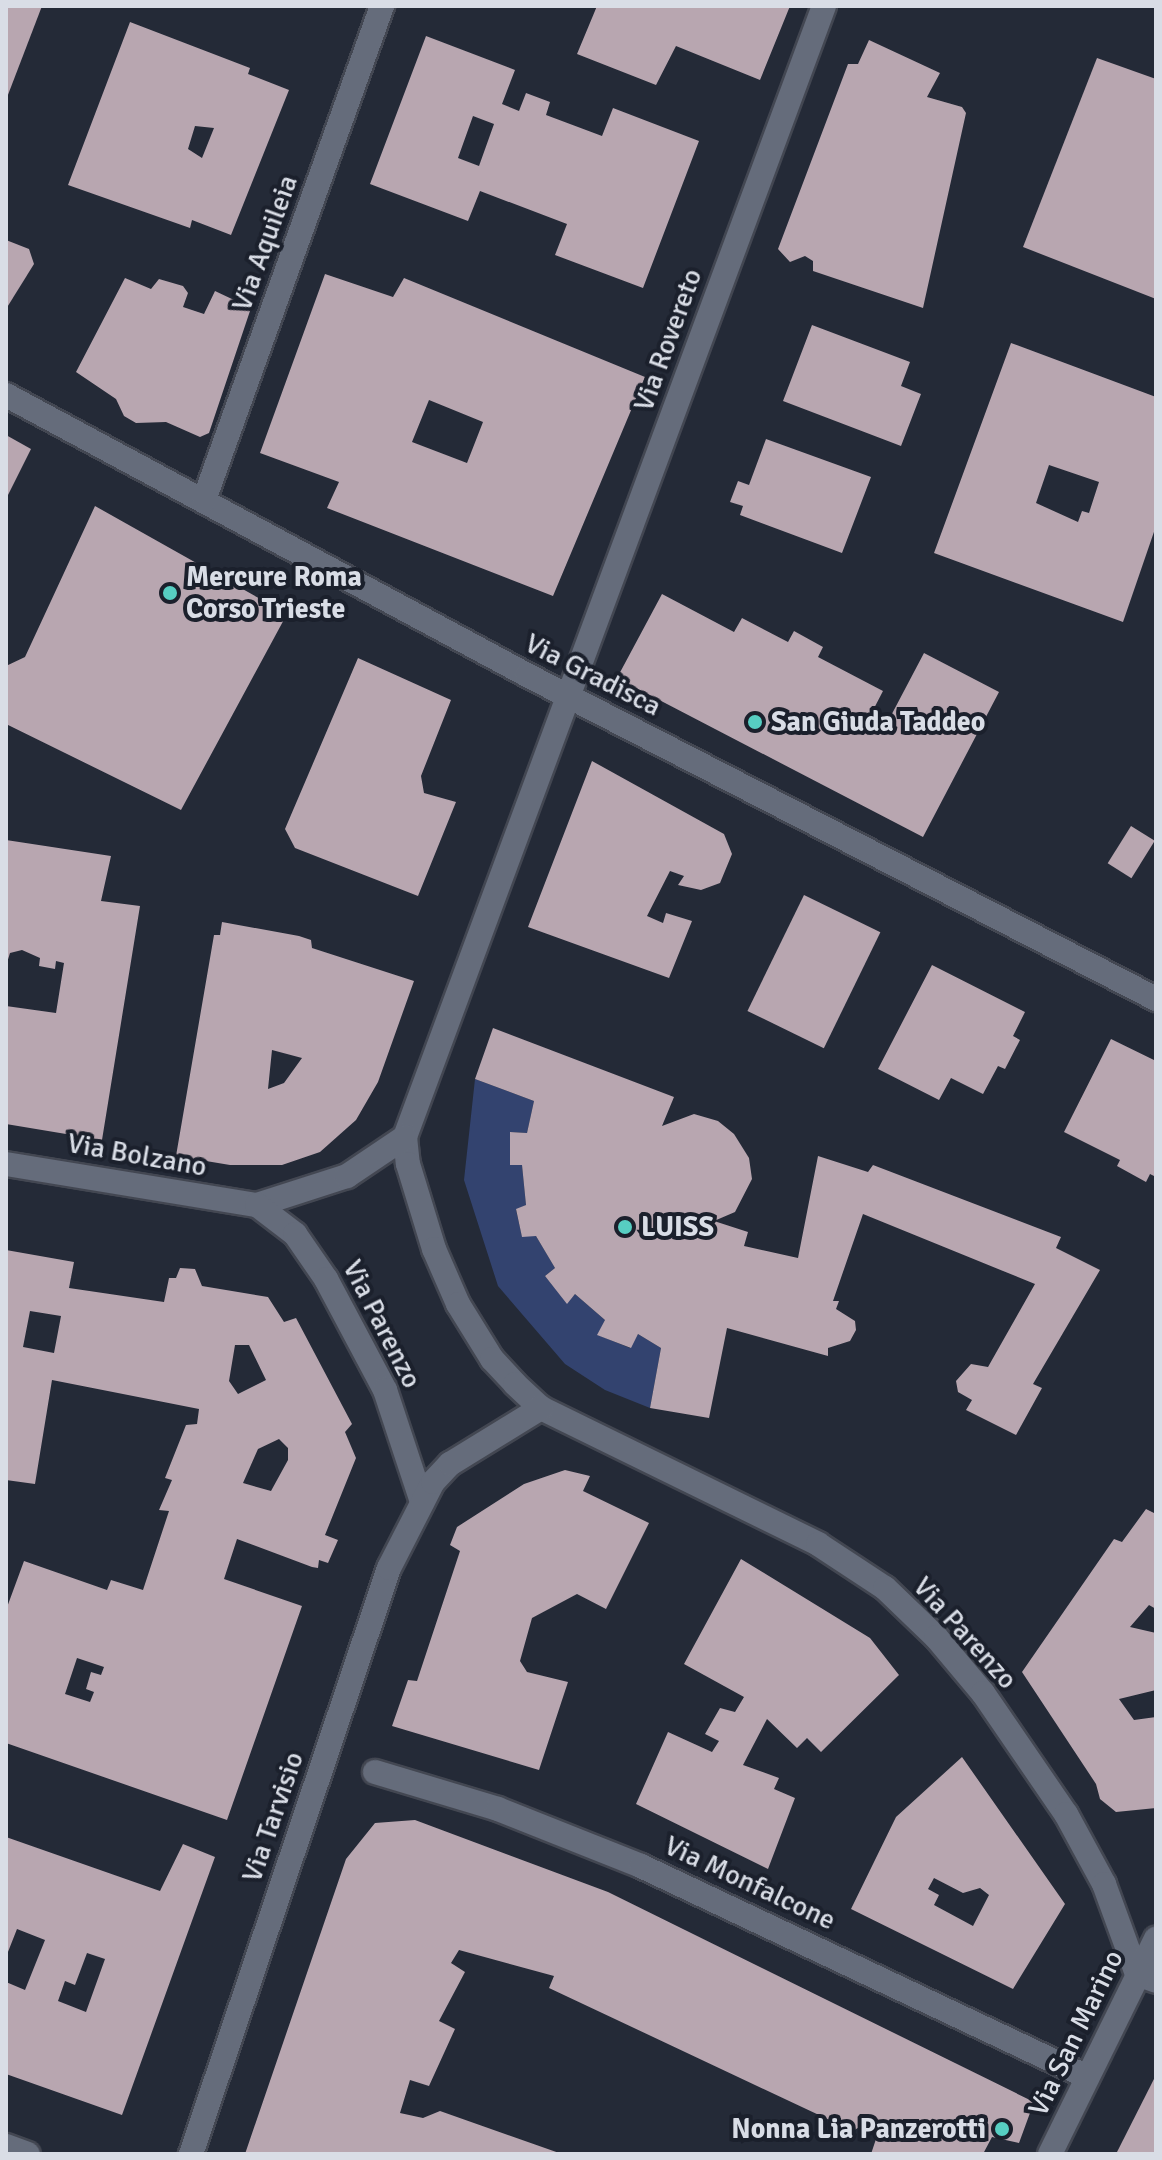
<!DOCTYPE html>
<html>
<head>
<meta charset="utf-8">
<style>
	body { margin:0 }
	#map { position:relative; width:1162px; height:2160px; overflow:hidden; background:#242a37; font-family:Signika,sans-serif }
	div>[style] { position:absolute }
	.green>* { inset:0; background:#33436f }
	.building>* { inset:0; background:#b8a6b0; transform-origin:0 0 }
	.roads { filter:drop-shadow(2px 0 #434752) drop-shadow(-2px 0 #434752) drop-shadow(0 2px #434752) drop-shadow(0 -2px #434752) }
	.minor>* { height:24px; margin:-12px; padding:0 12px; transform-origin:12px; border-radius:12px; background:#656c7b }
	.dots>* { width:22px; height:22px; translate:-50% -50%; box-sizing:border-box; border:4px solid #1b202c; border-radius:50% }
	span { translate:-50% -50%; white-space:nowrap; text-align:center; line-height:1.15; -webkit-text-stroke:8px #1b202c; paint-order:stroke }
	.street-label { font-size:28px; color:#d9dde6 }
	.poi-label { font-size:28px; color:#d9dde6; font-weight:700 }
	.left { translate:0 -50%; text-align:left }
	.right { translate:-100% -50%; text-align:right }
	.frame { position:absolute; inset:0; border:8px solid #d9dde6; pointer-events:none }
</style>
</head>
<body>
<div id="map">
	<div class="green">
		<div style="clip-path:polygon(475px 1079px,534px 1101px,527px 1133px,510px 1132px,510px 1165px,522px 1165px,526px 1205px,516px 1210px,522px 1236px,536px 1236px,555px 1268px,545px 1276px,567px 1303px,575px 1294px,605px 1320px,598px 1335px,630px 1348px,638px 1334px,661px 1348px,650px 1408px,605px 1390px,565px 1364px,498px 1286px,464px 1180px)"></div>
	</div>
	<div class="building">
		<div style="clip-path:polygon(6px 6px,42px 6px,6px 100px)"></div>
		<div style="clip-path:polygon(597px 6px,790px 6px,760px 80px,676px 46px,656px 85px,577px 54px)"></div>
		<div style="clip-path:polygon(evenodd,130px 22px,250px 68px,248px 74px,289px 90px,231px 235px,192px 220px,190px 228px,68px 185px,130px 22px,195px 126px,214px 128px,202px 158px,188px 149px,195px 126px)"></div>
		<div style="clip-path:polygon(evenodd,426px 36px,515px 70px,502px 104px,519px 111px,526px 93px,550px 102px,546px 115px,602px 136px,613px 108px,699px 141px,643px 288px,555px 255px,567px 224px,480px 191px,468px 221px,370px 184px,426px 36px,473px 116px,494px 124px,479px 166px,458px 158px,473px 116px)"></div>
		<div style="clip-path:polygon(869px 40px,940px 73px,927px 97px,962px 107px,966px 113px,923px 308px,813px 271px,813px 261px,805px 256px,790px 262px,778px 249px,848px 64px,858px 64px)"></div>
		<div style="clip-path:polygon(1097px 58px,1156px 79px,1156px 299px,1023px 247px)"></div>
		<div style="clip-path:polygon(6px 240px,29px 249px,34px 264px,6px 309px)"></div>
		<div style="clip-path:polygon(evenodd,325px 274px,393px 297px,404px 278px,645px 377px,553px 596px,327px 508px,339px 482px,260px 453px,325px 274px,429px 400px,483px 422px,467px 463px,412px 442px,429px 400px)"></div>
		<div style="clip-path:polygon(125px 278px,151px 289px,159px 279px,183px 286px,188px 293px,183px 307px,204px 314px,215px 291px,251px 308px,209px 433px,200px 437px,166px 422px,136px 423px,124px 416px,116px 399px,76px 372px)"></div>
		<div style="clip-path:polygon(812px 325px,910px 362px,901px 386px,921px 394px,901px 446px,783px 401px)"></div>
		<div style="clip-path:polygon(evenodd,1011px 343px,1156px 397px,1156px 526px,1123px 622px,934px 553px,1011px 343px,1049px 465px,1099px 482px,1089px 513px,1082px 511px,1078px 522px,1036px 503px,1049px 465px)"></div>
		<div style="clip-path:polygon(6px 435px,31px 449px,6px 499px)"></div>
		<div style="clip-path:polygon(766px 439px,871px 477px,842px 553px,740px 515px,743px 506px,730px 502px,738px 481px,749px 485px)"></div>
		<div style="clip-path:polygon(95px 506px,287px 614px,181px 810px,6px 724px,6px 666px,25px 657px)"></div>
		<div style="clip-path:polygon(662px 594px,734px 632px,742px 618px,788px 642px,794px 631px,823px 647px,818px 657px,883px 691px,869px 718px,885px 727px,924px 653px,999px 692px,923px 837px,617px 678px)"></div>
		<div style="clip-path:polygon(358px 658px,451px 700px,421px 776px,424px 793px,456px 802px,418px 896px,295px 848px,285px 829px)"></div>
		<div style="clip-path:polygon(592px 761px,724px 834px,732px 854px,720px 883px,701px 890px,678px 885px,684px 876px,670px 871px,647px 916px,663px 923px,666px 913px,692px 921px,669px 978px,528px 927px)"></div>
		<div style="left:1131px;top:826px;width:28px;height:44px;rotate:32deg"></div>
		<div style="clip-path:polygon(6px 840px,111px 856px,101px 901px,140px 906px,102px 1140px,6px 1124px,6px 1006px,56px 1013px,64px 963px,56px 961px,55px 969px,39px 966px,40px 958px,22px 950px,10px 953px,6px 966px)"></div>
		<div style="left:804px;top:895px;width:85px;height:129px;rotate:26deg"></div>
		<div style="clip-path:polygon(evenodd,222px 922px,299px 936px,311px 940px,312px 948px,414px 981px,378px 1082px,356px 1120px,320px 1152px,282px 1165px,230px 1165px,176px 1156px,214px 935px,220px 935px,222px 922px,272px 1050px,302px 1058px,284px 1083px,268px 1089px,272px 1050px)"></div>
		<div style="clip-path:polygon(932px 965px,1025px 1012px,1013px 1036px,1020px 1040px,1005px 1069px,998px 1066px,983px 1094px,951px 1078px,939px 1100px,878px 1069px)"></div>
		<div style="clip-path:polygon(493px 1028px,674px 1097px,662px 1126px,694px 1114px,718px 1121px,734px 1134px,749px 1158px,752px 1179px,735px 1212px,714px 1221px,748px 1232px,744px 1246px,798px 1258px,818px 1156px,868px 1172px,873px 1165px,1061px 1237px,1056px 1248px,1100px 1270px,1033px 1384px,1042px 1388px,1016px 1435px,966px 1410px,972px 1400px,958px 1392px,956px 1381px,971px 1364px,988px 1367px,1035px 1284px,863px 1214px,833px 1301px,839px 1301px,836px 1309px,855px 1321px,856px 1330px,850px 1341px,828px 1348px,828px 1356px,727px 1328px,709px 1418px,650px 1408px,661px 1348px,638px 1334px,631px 1348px,597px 1335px,605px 1320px,575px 1294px,567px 1304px,545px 1276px,555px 1268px,536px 1236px,522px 1237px,516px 1209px,526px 1205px,522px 1165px,510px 1165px,510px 1132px,527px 1133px,534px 1101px,475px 1079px)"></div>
		<div style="clip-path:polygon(1111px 1039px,1156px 1061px,1156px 1177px,1150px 1174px,1146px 1182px,1117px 1166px,1120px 1160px,1064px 1132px)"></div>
		<div style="clip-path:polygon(evenodd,6px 1250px,74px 1262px,69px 1288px,164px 1302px,169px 1278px,176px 1278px,180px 1268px,195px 1269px,202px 1286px,268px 1297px,284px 1322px,296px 1318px,352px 1424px,345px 1432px,356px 1458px,325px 1535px,338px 1540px,328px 1563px,319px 1560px,318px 1568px,312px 1567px,237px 1539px,224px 1579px,302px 1606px,227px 1820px,6px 1743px,6px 1610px,24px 1561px,107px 1590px,111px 1580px,143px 1590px,169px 1511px,159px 1510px,172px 1480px,165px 1478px,186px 1425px,197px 1424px,199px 1409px,52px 1380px,35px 1484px,6px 1480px,6px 1250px,30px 1311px,61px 1316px,54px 1353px,23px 1347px,30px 1311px,6px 1250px,235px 1345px,249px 1345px,266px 1380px,238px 1394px,229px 1381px,235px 1345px,6px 1250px,279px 1439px,288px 1448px,288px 1460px,271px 1491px,243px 1483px,258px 1449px,279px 1439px,6px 1250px,77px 1658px,104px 1667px,101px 1675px,91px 1672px,86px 1689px,94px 1692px,90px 1702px,65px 1694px,77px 1658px)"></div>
		<div style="clip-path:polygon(565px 1470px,590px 1476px,583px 1491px,649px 1523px,606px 1609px,577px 1594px,532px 1618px,520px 1661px,527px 1672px,568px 1682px,539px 1770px,392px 1726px,408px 1680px,417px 1681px,460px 1551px,450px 1545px,457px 1527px,524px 1484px)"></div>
		<div style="clip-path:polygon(1146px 1509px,1156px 1514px,1156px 1609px,1149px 1605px,1130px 1627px,1156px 1633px,1156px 1690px,1119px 1699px,1134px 1720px,1156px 1717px,1156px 1808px,1116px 1812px,1100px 1799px,1096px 1784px,1022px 1672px,1114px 1539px,1122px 1542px)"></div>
		<div style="clip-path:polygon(741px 1559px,870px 1638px,899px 1675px,821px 1752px,807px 1738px,797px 1748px,767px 1719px,743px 1765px,779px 1778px,774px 1789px,795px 1798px,768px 1869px,636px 1804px,668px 1732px,712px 1752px,719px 1741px,705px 1734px,720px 1708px,735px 1712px,744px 1697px,684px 1664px)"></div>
		<div style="clip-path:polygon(evenodd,962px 1757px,1065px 1904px,1013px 1989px,851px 1909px,896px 1817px,962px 1757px,934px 1878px,963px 1893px,980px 1888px,989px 1895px,973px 1926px,934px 1905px,939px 1895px,928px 1889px,934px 1878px)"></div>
		<div style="clip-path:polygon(415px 1820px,608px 1892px,1034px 2102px,1019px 2143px,992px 2137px,983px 2154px,871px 2154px,877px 2136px,861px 2126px,853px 2131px,549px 1988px,554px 1976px,459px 1950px,451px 1963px,465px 1972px,439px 2021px,455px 2029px,429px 2086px,410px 2080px,400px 2113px,423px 2118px,440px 2111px,562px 2154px,245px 2154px,346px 1859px,375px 1823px)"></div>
		<div style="clip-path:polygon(evenodd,6px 1837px,160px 1891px,183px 1844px,215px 1857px,122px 2115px,6px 2074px,6px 1982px,25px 1990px,45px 1940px,17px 1929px,6px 1957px,6px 1837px,87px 1953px,105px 1959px,86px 2012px,58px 2001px,65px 1981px,75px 1985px,87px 1953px)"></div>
		<div style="clip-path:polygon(1156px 2075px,1156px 2154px,1116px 2154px)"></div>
	</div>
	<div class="roads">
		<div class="minor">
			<div style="left:824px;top:6px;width:1206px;rotate:110.33deg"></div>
			<div style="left:405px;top:1137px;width:27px;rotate:84deg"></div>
			<div style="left:408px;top:1164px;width:89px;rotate:73deg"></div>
			<div style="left:434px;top:1249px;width:60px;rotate:66.4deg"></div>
			<div style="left:458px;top:1304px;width:65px;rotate:58.3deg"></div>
			<div style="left:492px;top:1359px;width:34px;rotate:47deg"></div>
			<div style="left:515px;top:1384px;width:35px;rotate:43deg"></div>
			<div style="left:541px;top:1408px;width:309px;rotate:26.1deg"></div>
			<div style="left:818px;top:1544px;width:80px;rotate:33.3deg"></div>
			<div style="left:885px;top:1588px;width:71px;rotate:43.9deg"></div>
			<div style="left:936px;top:1637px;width:73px;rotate:50deg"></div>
			<div style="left:983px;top:1693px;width:147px;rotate:55.6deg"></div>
			<div style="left:1066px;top:1814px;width:80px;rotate:61.5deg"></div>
			<div style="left:1104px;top:1884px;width:96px;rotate:69.9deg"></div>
			<div style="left:1137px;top:1974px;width:20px;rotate:20deg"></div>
			<div style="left:6px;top:395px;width:591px;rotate:28.25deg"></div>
			<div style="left:527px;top:675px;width:708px;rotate:27.25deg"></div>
			<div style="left:204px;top:500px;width:525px;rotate:-70.18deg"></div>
			<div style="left:6px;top:1164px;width:254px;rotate:9.3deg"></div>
			<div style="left:257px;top:1205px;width:95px;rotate:-17.9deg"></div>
			<div style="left:347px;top:1176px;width:70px;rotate:-33.9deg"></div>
			<div style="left:257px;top:1205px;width:48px;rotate:37.3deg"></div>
			<div style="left:295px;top:1234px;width:55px;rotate:55.4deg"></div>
			<div style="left:326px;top:1279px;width:126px;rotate:62deg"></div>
			<div style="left:385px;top:1390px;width:118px;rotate:71.7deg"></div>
			<div style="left:375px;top:1772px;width:128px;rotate:16.7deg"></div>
			<div style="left:498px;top:1809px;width:154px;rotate:21.7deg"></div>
			<div style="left:641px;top:1866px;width:493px;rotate:25.3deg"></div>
			<div style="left:6px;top:2146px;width:23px;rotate:20deg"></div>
			<div style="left:191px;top:2154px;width:619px;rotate:-71.33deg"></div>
			<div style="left:389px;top:1568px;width:97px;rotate:-62.9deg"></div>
			<div style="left:433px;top:1482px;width:25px;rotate:-47deg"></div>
			<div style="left:450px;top:1464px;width:107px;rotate:-31.6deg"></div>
			<div style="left:1050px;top:2154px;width:240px;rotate:-63.8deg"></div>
		</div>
	</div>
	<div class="dots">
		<div style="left:170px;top:593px;background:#57cec2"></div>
		<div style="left:755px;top:722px;background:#57cec2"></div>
		<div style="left:625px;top:1227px;background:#57cec2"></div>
		<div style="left:1002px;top:2129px;background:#57cec2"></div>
	</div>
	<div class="street-label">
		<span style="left:265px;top:243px;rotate:-70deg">Via Aquileia</span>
		<span style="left:668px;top:340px;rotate:-70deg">Via Rovereto</span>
		<span style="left:593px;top:675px;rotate:27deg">Via Gradisca</span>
		<span style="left:137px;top:1155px;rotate:10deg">Via Bolzano</span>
		<span style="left:382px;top:1324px;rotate:63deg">Via Parenzo</span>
		<span style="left:965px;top:1633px;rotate:48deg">Via Parenzo</span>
		<span style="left:273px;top:1817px;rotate:-71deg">Via Tarvisio</span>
		<span style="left:750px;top:1883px;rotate:25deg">Via Monfalcone</span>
		<span style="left:1076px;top:2033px;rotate:-64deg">Via San Marino</span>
	</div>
	<div class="poi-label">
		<span class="left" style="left:186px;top:593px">Mercure Roma<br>Corso Trieste</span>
		<span class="left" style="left:771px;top:722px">San Giuda Taddeo</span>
		<span class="left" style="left:641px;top:1227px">LUISS</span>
		<span class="right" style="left:986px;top:2129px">Nonna Lia Panzerotti</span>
	</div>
	<div class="frame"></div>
</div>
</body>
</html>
